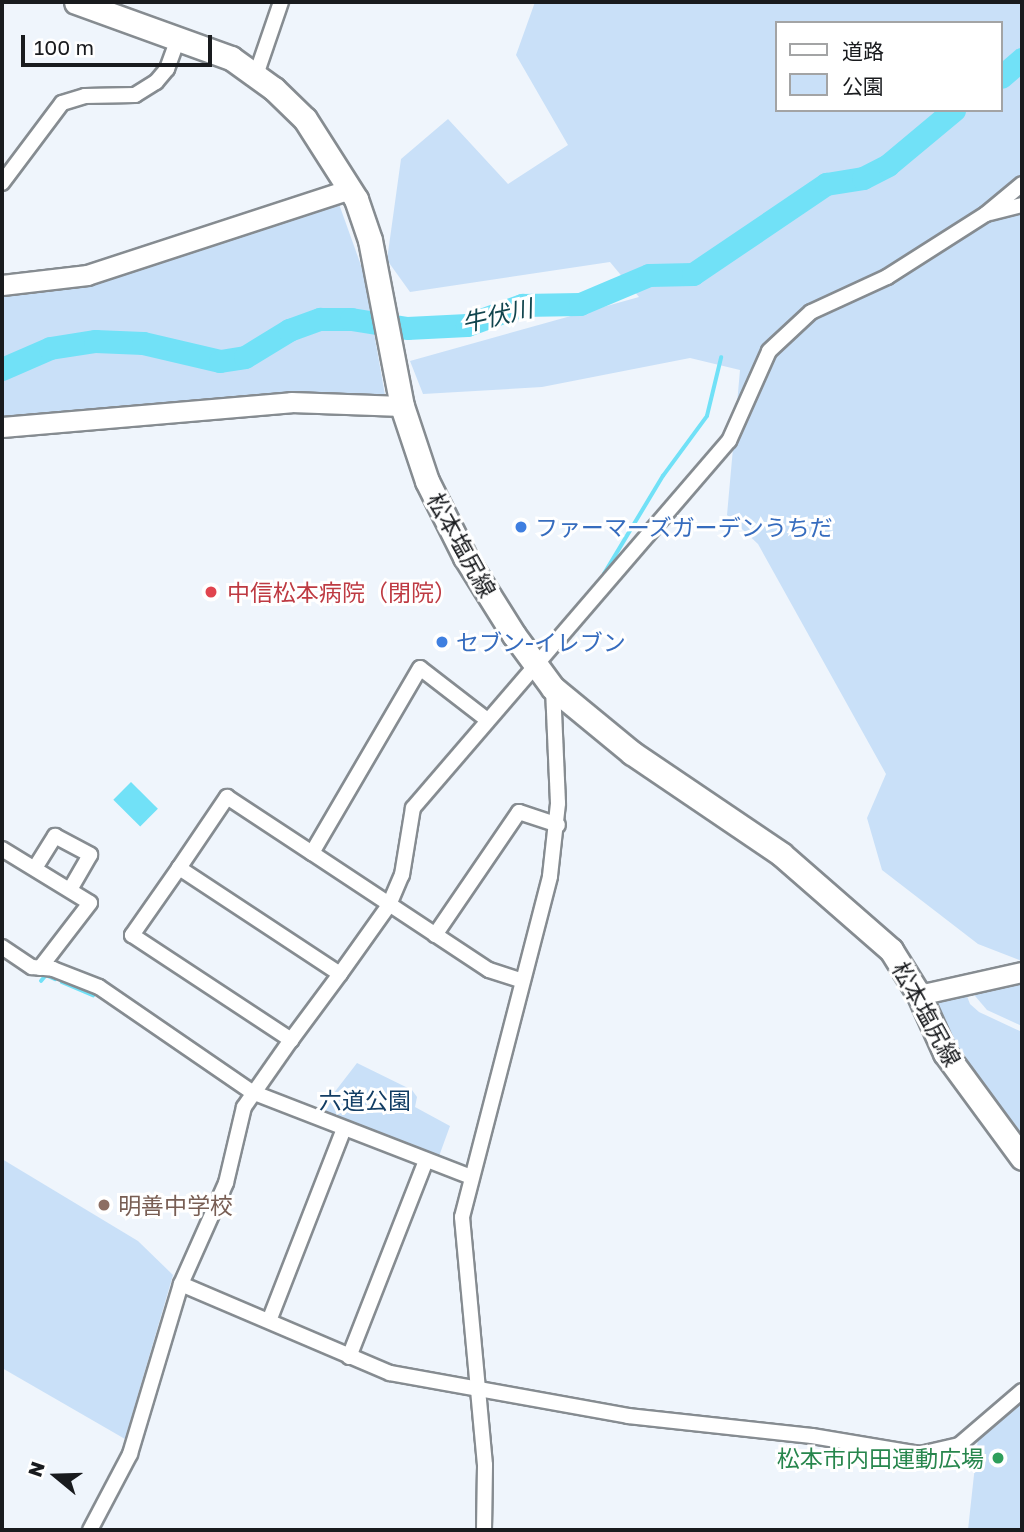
<!DOCTYPE html>
<html>
<head>
<meta charset="utf-8">
<style>
	body { margin:0 }
	#map { position:relative; width:1024px; height:1532px; overflow:hidden; background:#eff5fc; font-family:"Golos Text","Noto Sans JP",sans-serif }
	div>[style] { position:absolute }
	.green>* { inset:0; background:#c9e0f8 }
	.water>* { inset:0; background:#71e1f7; transform-origin:0 0 }
	.stream>* { height:3.5px; margin:-1.75px; padding:0 1.75px; transform-origin:1.75px; border-radius:1.75px; background:#71e1f7 }
	.river>* { height:23px; margin:-11.5px; padding:0 11.5px; transform-origin:11.5px; border-radius:11.5px; background:#71e1f7 }
	.roads { filter:drop-shadow(2px 0 #868c91) drop-shadow(-2px 0 #868c91) drop-shadow(0 2px #868c91) drop-shadow(0 -2px #868c91) }
	.minor>* { height:14px; margin:-7px; padding:0 7px; transform-origin:7px; border-radius:7px; background:#fff }
	.tertiary>* { height:19px; margin:-9.5px; padding:0 9.5px; transform-origin:9.5px; border-radius:9.5px; background:#fff }
	.primary>* { height:23px; margin:-11.5px; padding:0 11.5px; transform-origin:11.5px; border-radius:11.5px; background:#fff }
	.dots>* { width:19px; height:19px; translate:-50% -50%; box-sizing:border-box; border:4px solid #fff; border-radius:50% }
	span { translate:-50% -50%; white-space:nowrap; text-align:center; line-height:1.15; -webkit-text-stroke:6px #fff; paint-order:stroke }
	.shop-label { font-size:23px; color:#366cbe }
	.left { translate:0 -50%; text-align:left }
	.street-label { font-size:23px; color:#191b1e }
	.health-label { font-size:23px; color:#be3a42 }
	.park-label { font-size:23px; color:#123d64 }
	.education-label { font-size:23px; color:#785e54 }
	.leisure-label { font-size:23px; color:#27864d }
	.right { translate:-100% -50%; text-align:right }
	.water-label { font-size:24px; color:#11454e; font-style:italic }
	.frame { position:absolute; inset:0; border:4px solid #191b1e; pointer-events:none }
	.legend { position:absolute; left:775px; top:21px; width:228px; height:91px; box-sizing:border-box; background:#fff; border:2px solid #a3a4a5; margin:0; padding:9px 12px; list-style:none; font-size:21px; color:#191b1e }
	.legend li { display:flex; align-items:center; gap:14px; height:35px }
	.legend b { width:35px; border:2px solid #a3a4a5 }
	.north { position:absolute; left:21px; top:1441px; width:70px; height:70px; -webkit-text-stroke:5px #fff; paint-order:stroke; rotate:289deg; font-size:19px; font-weight:700; line-height:28px; text-align:center; color:#191b1e }
	.north::after { content:''; display:block; margin:auto; width:24px; height:32px; background:#191b1e; clip-path:polygon(50% 0,100% 100%,50% 72%,0 100%) }
	.scale { position:absolute; left:21px; top:35px; width:191px; height:32px; box-sizing:border-box; border:4px solid #191b1e; border-top:0; padding-left:9px; font-size:21px; line-height:24px; white-space:nowrap; color:#191b1e; -webkit-text-stroke:5px #fff; paint-order:stroke }
</style>
</head>
<body>
<div id="map">
	<div class="green">
		<div style="clip-path:polygon(evenodd,535px 2px,1022px 2px,1022px 961px,978px 944px,882px 870px,867px 818px,886px 774px,758px 544px,727px 515px,740px 370px,690px 358px,542px 387px,423px 394px,410px 361px,639px 297px,610px 262px,410px 292px,387px 260px,401px 159px,448px 119px,508px 184px,568px 145px,516px 55px,535px 2px,777px 23px,1001px 23px,1001px 110px,777px 110px,777px 23px)"></div>
		<div style="clip-path:polygon(334px 203px,339px 204px,363px 271px,385px 395px,378px 402px,2px 420px,2px 294px,72px 287px,115px 276px)"></div>
		<div style="clip-path:polygon(1022px 978px,1022px 1026px,987px 1010px,970px 990px)"></div>
		<div style="clip-path:polygon(965px 991px,970px 1004px,979px 1012px,1022px 1032px,1022px 1147px,930px 1012px,937px 998px)"></div>
		<div style="clip-path:polygon(357px 1063px,412px 1090px,417px 1097px,415px 1107px,450px 1126px,438px 1159px,320px 1111px)"></div>
		<div style="clip-path:polygon(2px 1159px,138px 1241px,173px 1275px,125px 1439px,2px 1368px)"></div>
		<div style="clip-path:polygon(1022px 1398px,1022px 1530px,968px 1530px,978px 1438px)"></div>
	</div>
	<div class="water">
		<div style="left:131px;top:782px;width:38px;height:25px;rotate:45deg"></div>
	</div>
	<div class="stream">
		<div style="left:604px;top:574px;width:114px;rotate:-59deg"></div>
		<div style="left:663px;top:476px;width:74px;rotate:-53.7deg"></div>
		<div style="left:707px;top:416px;width:60px;rotate:-76.4deg"></div>
		<div style="left:41px;top:981px;width:8px;rotate:-50deg"></div>
		<div style="left:46px;top:975px;width:10px;rotate:24deg"></div>
		<div style="left:62px;top:982px;width:34px;rotate:23deg"></div>
	</div>
	<div class="river">
		<div style="left:1001px;top:77px;width:28px;rotate:-41deg"></div>
		<div style="left:2px;top:369px;width:52px;rotate:-23.6deg"></div>
		<div style="left:50px;top:348px;width:46px;rotate:-8.8deg"></div>
		<div style="left:95px;top:341px;width:48px;rotate:2.4deg"></div>
		<div style="left:143px;top:343px;width:79px;rotate:13.2deg"></div>
		<div style="left:220px;top:361px;width:25px;rotate:-9deg"></div>
		<div style="left:245px;top:357px;width:52px;rotate:-31.5deg"></div>
		<div style="left:289px;top:330px;width:33px;rotate:-20deg"></div>
		<div style="left:320px;top:319px;width:31px"></div>
		<div style="left:351px;top:319px;width:57px;rotate:9.1deg"></div>
		<div style="left:407px;top:328px;width:60px;rotate:-2.9deg"></div>
		<div style="left:467px;top:325px;width:59px;rotate:-20deg"></div>
		<div style="left:522px;top:305px;width:58px;rotate:-1deg"></div>
		<div style="left:580px;top:304px;width:75px;rotate:-22.8deg"></div>
		<div style="left:649px;top:275px;width:44px;rotate:-1.3deg"></div>
		<div style="left:693px;top:274px;width:161px;rotate:-34.1deg"></div>
		<div style="left:826px;top:184px;width:37px;rotate:-9deg"></div>
		<div style="left:863px;top:178px;width:28px;rotate:-27deg"></div>
		<div style="left:888px;top:165px;width:86px;rotate:-39.8deg"></div>
	</div>
	<div class="roads">
		<div class="minor">
			<div style="left:256px;top:75px;width:77px;rotate:-71.1deg"></div>
			<div style="left:2px;top:183px;width:100px;rotate:-53.1deg"></div>
			<div style="left:62px;top:103px;width:24px;rotate:-17deg"></div>
			<div style="left:85px;top:96px;width:50px;rotate:-1.1deg"></div>
			<div style="left:135px;top:95px;width:25px;rotate:-32deg"></div>
			<div style="left:156px;top:82px;width:17px;rotate:-50deg"></div>
			<div style="left:167px;top:69px;width:35px;rotate:-70deg"></div>
			<div style="left:990px;top:213px;width:33px;rotate:-14deg"></div>
			<div style="left:486px;top:719px;width:83px;rotate:-142.3deg"></div>
			<div style="left:420px;top:668px;width:214px;rotate:120.3deg"></div>
			<div style="left:312px;top:853px;width:212px;rotate:33.5deg"></div>
			<div style="left:489px;top:970px;width:33px;rotate:18deg"></div>
			<div style="left:2px;top:849px;width:103px;rotate:31.5deg"></div>
			<div style="left:90px;top:903px;width:82px;rotate:127.6deg"></div>
			<div style="left:35px;top:868px;width:38px;rotate:-58deg"></div>
			<div style="left:55px;top:836px;width:40px;rotate:28deg"></div>
			<div style="left:90px;top:855px;width:39px;rotate:120deg"></div>
			<div style="left:179px;top:868px;width:82px;rotate:125deg"></div>
			<div style="left:132px;top:935px;width:191px;rotate:33.4deg"></div>
			<div style="left:291px;top:1040px;width:82px;rotate:-53.4deg"></div>
			<div style="left:340px;top:974px;width:193px;rotate:-146.6deg"></div>
			<div style="left:179px;top:868px;width:86px;rotate:-55.9deg"></div>
			<div style="left:227px;top:797px;width:102px;rotate:33.4deg"></div>
			<div style="left:435px;top:935px;width:149px;rotate:-55.7deg"></div>
			<div style="left:519px;top:812px;width:41px;rotate:18.4deg"></div>
			<div style="left:2px;top:947px;width:36px;rotate:34deg"></div>
			<div style="left:32px;top:967px;width:21px;rotate:5deg"></div>
			<div style="left:53px;top:969px;width:49px;rotate:21.4deg"></div>
			<div style="left:99px;top:987px;width:186px;rotate:34.5deg"></div>
			<div style="left:252px;top:1092px;width:235px;rotate:21.2deg"></div>
			<div style="left:340px;top:974px;width:85px;rotate:-54.6deg"></div>
			<div style="left:389px;top:905px;width:33px;rotate:-67deg"></div>
			<div style="left:402px;top:875px;width:68px;rotate:-80.7deg"></div>
			<div style="left:413px;top:808px;width:484px;rotate:-49.3deg"></div>
			<div style="left:729px;top:441px;width:98px;rotate:-66deg"></div>
			<div style="left:769px;top:351px;width:57px;rotate:-42.9deg"></div>
			<div style="left:811px;top:312px;width:84px;rotate:-24.7deg"></div>
			<div style="left:887px;top:277px;width:117px;rotate:-32.5deg"></div>
			<div style="left:986px;top:214px;width:47px;rotate:-39.8deg"></div>
			<div style="left:181px;top:1284px;width:227px;rotate:23.1deg"></div>
			<div style="left:390px;top:1373px;width:242px;rotate:10.2deg"></div>
			<div style="left:628px;top:1416px;width:185px;rotate:6.2deg"></div>
			<div style="left:812px;top:1436px;width:109px;rotate:9.5deg"></div>
			<div style="left:920px;top:1454px;width:40px;rotate:-13deg"></div>
			<div style="left:959px;top:1445px;width:83px;rotate:-40.6deg"></div>
			<div style="left:269px;top:1321px;width:206px;rotate:-68.7deg"></div>
			<div style="left:349px;top:1357px;width:211px;rotate:-68.6deg"></div>
			<div style="left:90px;top:1530px;width:86px;rotate:-62.2deg"></div>
			<div style="left:130px;top:1454px;width:177px;rotate:-73.3deg"></div>
			<div style="left:181px;top:1284px;width:111px;rotate:-66deg"></div>
			<div style="left:226px;top:1183px;width:78px;rotate:-76.7deg"></div>
			<div style="left:244px;top:1107px;width:82px;rotate:-55deg"></div>
			<div style="left:484px;top:1530px;width:65px;rotate:-89.1deg"></div>
			<div style="left:485px;top:1465px;width:249px;rotate:-95.3deg"></div>
			<div style="left:462px;top:1217px;width:352px;rotate:-75.5deg"></div>
			<div style="left:550px;top:876px;width:73px;rotate:-83.7deg"></div>
			<div style="left:558px;top:803px;width:115px;rotate:-92.5deg"></div>
		</div>
		<div class="tertiary">
			<div style="left:2px;top:285px;width:86px;rotate:-6.7deg"></div>
			<div style="left:87px;top:275px;width:277px;rotate:-18.1deg"></div>
			<div style="left:2px;top:427px;width:290px;rotate:-4.9deg"></div>
			<div style="left:291px;top:402px;width:111px;rotate:2.1deg"></div>
			<div style="left:919px;top:995px;width:106px;rotate:-12.6deg"></div>
		</div>
		<div class="primary">
			<div style="left:76px;top:2px;width:165px;rotate:19.9deg"></div>
			<div style="left:231px;top:58px;width:53px;rotate:35.8deg"></div>
			<div style="left:274px;top:89px;width:43px;rotate:44.1deg"></div>
			<div style="left:305px;top:119px;width:95px;rotate:57.5deg"></div>
			<div style="left:356px;top:199px;width:43px;rotate:71.1deg"></div>
			<div style="left:370px;top:240px;width:169px;rotate:79.1deg"></div>
			<div style="left:402px;top:406px;width:79px;rotate:71.6deg"></div>
			<div style="left:427px;top:481px;width:85px;rotate:63.4deg"></div>
			<div style="left:465px;top:557px;width:92px;rotate:57.9deg"></div>
			<div style="left:514px;top:635px;width:66px;rotate:53.7deg"></div>
			<div style="left:553px;top:688px;width:102px;rotate:39.4deg"></div>
			<div style="left:632px;top:753px;width:180px;rotate:34.1deg"></div>
			<div style="left:781px;top:854px;width:146px;rotate:41.1deg"></div>
			<div style="left:891px;top:950px;width:53px;rotate:58.1deg"></div>
			<div style="left:919px;top:995px;width:64px;rotate:65.9deg"></div>
			<div style="left:945px;top:1053px;width:130px;rotate:53.7deg"></div>
		</div>
	</div>
	<div class="dots">
		<div style="left:521px;top:527px;background:#3f7fe0"></div>
		<div style="left:211px;top:592px;background:#e0444e"></div>
		<div style="left:442px;top:642px;background:#3f7fe0"></div>
		<div style="left:104px;top:1205px;background:#8d6e63"></div>
		<div style="left:998px;top:1458px;background:#2e9e5b"></div>
	</div>
	<div class="shop-label">
		<span class="left" style="left:535px;top:527px">ファーマーズガーデンうちだ</span>
		<span class="left" style="left:456px;top:642px">セブン-イレブン</span>
	</div>
	<div class="street-label">
		<span style="left:462px;top:545px;rotate:61deg">松本塩尻線</span>
		<span style="left:927px;top:1014px;rotate:61deg">松本塩尻線</span>
	</div>
	<div class="health-label">
		<span class="left" style="left:227px;top:592px">中信松本病院（閉院）</span>
	</div>
	<div class="park-label">
		<span style="left:365px;top:1100px">六道公園</span>
	</div>
	<div class="education-label">
		<span class="left" style="left:118px;top:1205px">明善中学校</span>
	</div>
	<div class="leisure-label">
		<span class="right" style="left:984px;top:1458px">松本市内田運動広場</span>
	</div>
	<div class="water-label">
		<span style="left:497px;top:315px;rotate:-13deg">牛伏川</span>
	</div>
	<div class="frame"></div>
	<ul class="legend">
	<li><b style="height:9px;background:#fff"></b>道路</li>
	<li><b style="height:19px;background:#c9e0f8"></b>公園</li>
	</ul>
	<div class="north">N</div>
	<div class="scale">100 m</div>
</div>
</body>
</html>
